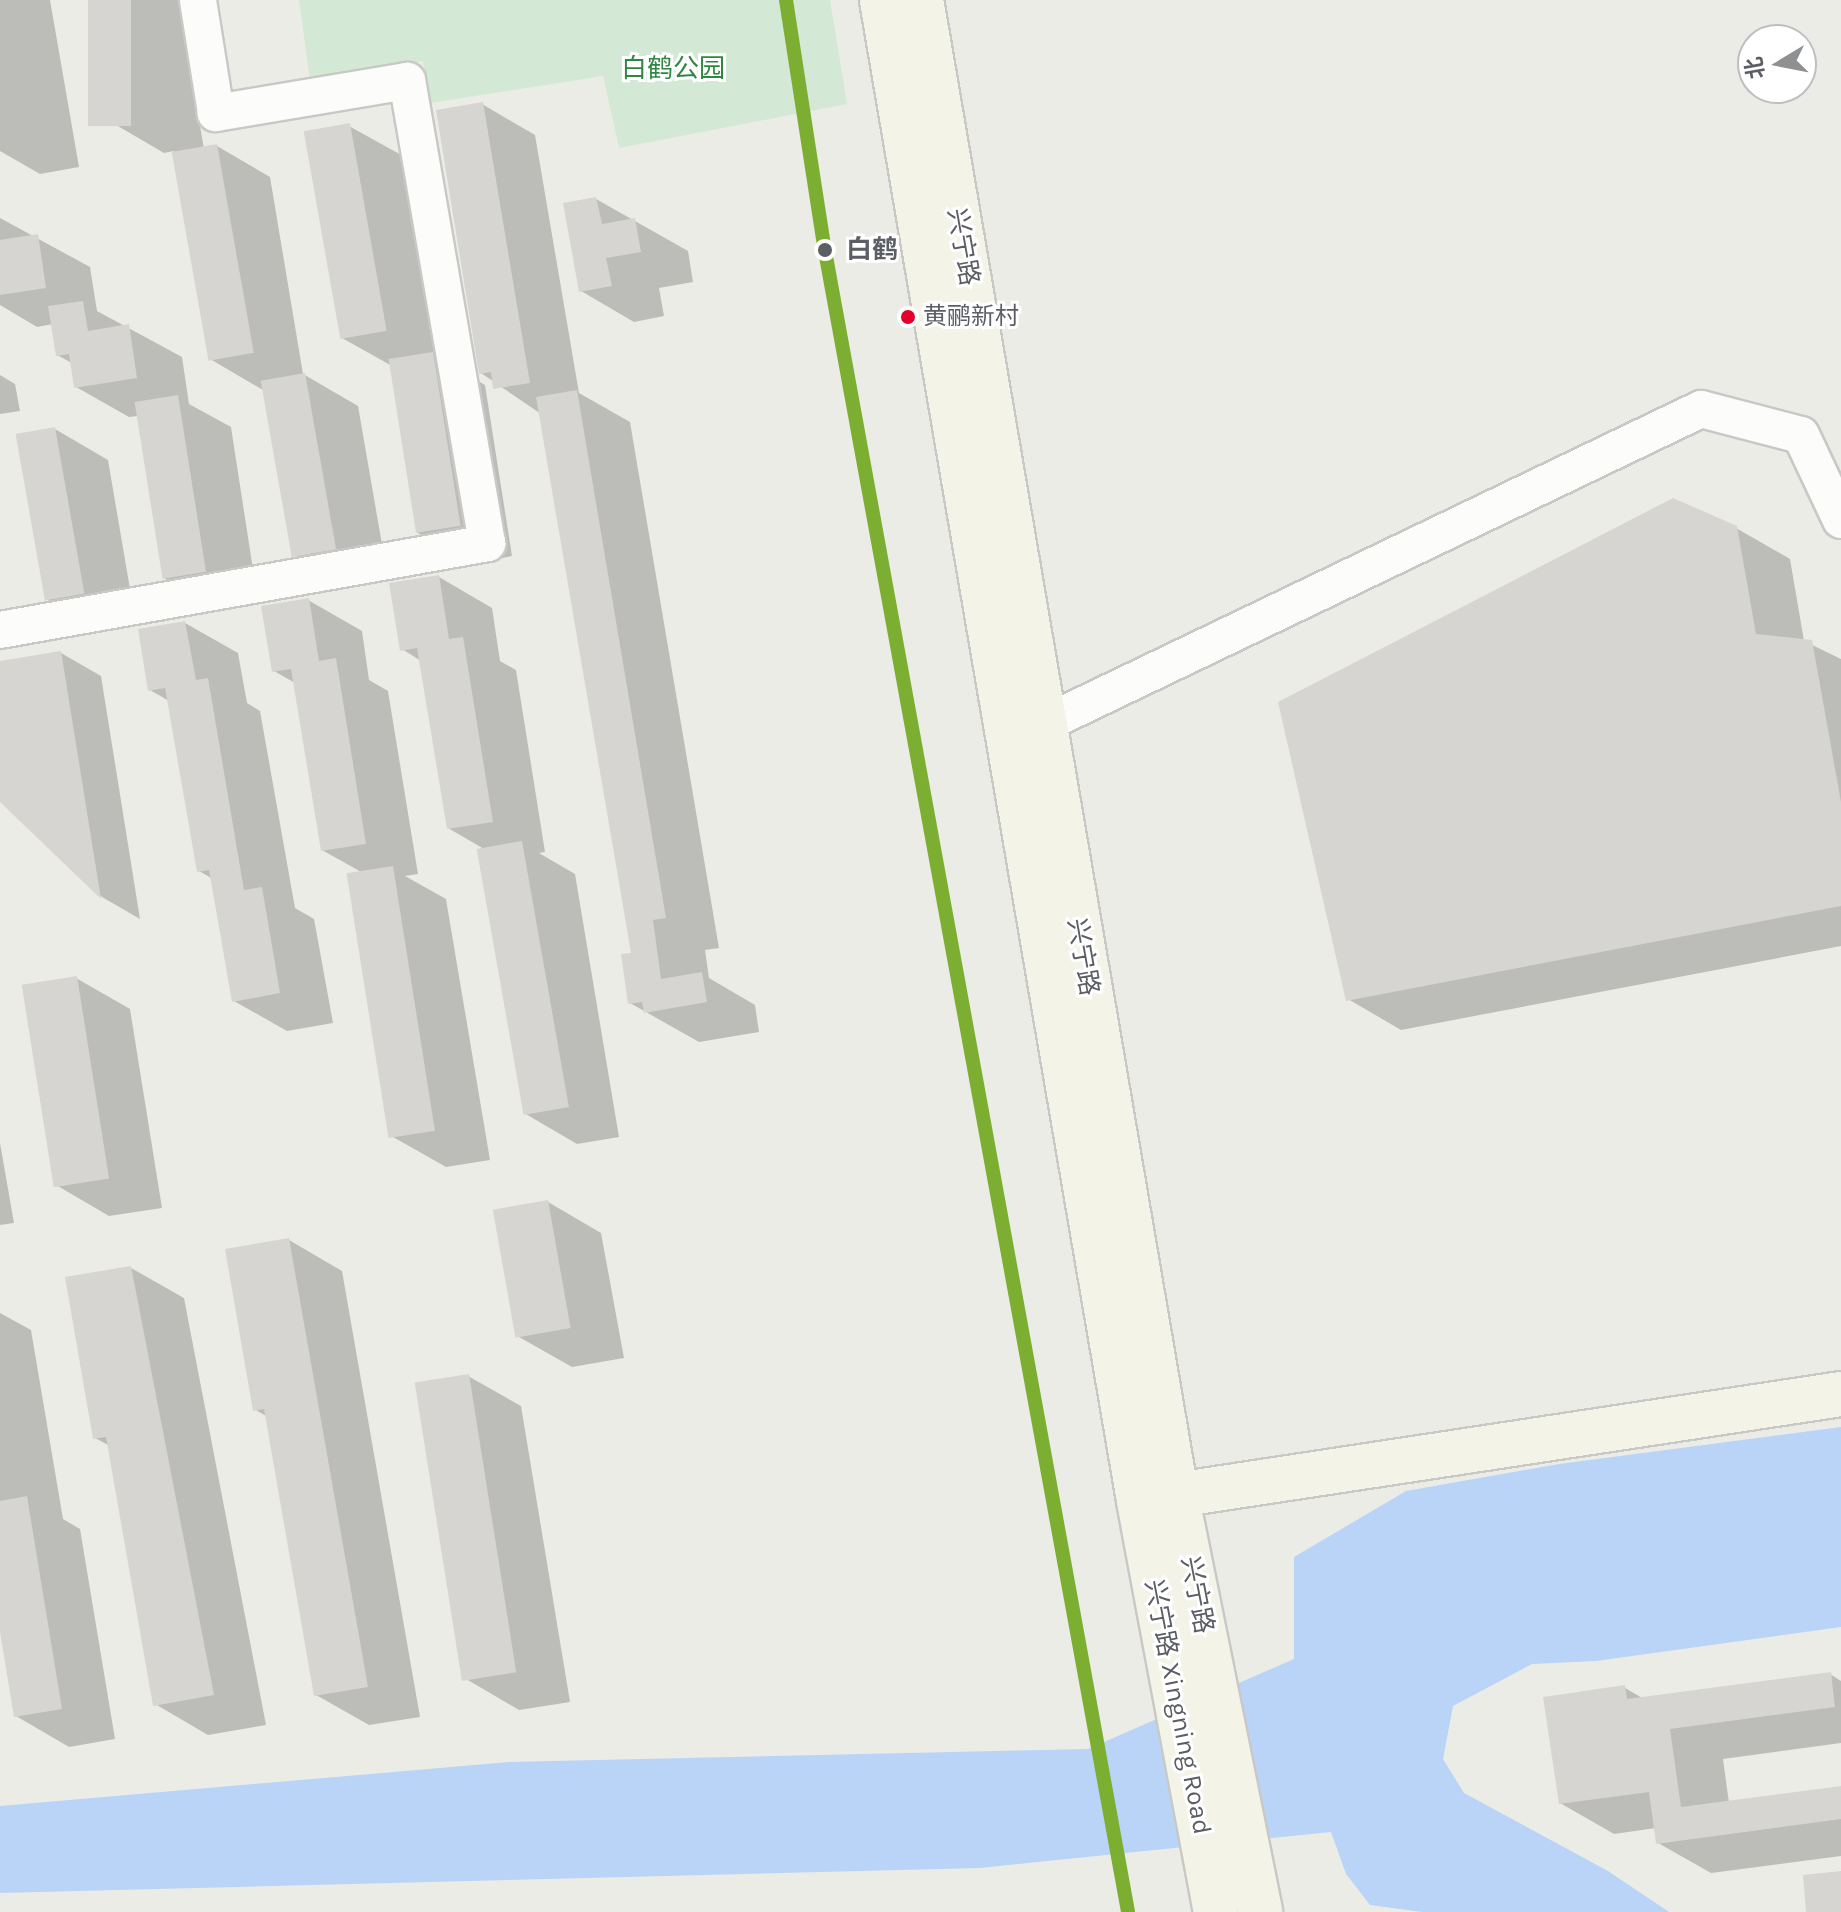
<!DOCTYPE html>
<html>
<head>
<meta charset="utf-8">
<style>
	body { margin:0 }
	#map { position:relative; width:1841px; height:1912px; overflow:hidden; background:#ecece7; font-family:Karla,"Noto Sans SC",sans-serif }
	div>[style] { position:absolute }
	.green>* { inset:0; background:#d3e9d5 }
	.water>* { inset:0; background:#bad4f8 }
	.shadow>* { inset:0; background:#0003 }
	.building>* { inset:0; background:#d6d5d2; transform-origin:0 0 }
	.roads { filter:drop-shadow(2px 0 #c8c9c7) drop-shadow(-2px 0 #c8c9c7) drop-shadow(0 2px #c8c9c7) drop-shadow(0 -2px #c8c9c7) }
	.minor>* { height:36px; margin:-18px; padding:0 18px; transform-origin:18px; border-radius:18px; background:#fcfcfb }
	.major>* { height:44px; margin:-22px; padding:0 22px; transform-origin:22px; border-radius:22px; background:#f3f3e8 }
	.metro-1>* { height:14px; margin:-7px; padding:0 7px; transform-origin:7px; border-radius:7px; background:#7caf31 }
	.dots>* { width:22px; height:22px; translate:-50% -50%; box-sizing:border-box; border:4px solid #fff; border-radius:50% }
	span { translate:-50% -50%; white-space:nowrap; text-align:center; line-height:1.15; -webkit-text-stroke:6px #fff; paint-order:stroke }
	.bus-label { font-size:24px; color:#5c5e65 }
	.left { translate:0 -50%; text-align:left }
	.park-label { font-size:26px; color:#328643 }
	.street-label { font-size:26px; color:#5c5e65 }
	.stop-label { font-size:26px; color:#5c5e65; font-weight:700 }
	.north { position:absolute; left:1737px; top:24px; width:80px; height:80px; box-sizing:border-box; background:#fff; border:2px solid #bebfc1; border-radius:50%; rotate:260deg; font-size:22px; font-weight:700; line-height:32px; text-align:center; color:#5c5e65 }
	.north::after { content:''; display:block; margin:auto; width:28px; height:36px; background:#8e9092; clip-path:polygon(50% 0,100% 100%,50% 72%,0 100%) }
</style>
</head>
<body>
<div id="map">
	<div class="green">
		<div style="clip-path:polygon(299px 0,830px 0,847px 104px,619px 148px,603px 76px,431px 103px,423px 61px,310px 80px)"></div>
	</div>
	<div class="water">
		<div style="clip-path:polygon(1841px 1427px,1841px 1627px,1596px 1661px,1532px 1664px,1453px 1706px,1443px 1759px,1464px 1793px,1608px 1871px,1669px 1912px,1422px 1912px,1370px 1905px,1346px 1874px,1331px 1832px,980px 1868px,0 1893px,0 1806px,509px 1762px,1088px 1749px,1294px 1659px,1294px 1557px,1406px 1491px,1559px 1464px)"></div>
	</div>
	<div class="shadow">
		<div style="clip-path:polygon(0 0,50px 0,79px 167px,40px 174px,0 151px)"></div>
		<div style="clip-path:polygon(90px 0,178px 0,204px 149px,217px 146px,270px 177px,303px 374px,358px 406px,388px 579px,347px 586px,294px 555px,263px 390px,210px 359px,174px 151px,164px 153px,111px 122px)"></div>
		<div style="clip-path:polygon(482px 104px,535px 135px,579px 393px,630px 422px,719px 948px,705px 950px,709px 978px,755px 1005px,759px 1032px,699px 1042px,630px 1003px,633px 954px,541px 414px,481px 373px)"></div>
		<div style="clip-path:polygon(349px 126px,403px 156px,437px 357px,485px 385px,512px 556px,471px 564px,418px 533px,392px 366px,342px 338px)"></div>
		<div style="clip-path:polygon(596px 199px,688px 251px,693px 282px,659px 288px,664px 316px,634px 322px,581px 291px)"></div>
		<div style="clip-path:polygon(0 218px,90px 267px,97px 311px,182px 357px,189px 404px,231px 427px,258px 602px,217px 608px,164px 578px,138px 416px,129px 417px,76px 387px,72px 363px,57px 355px,53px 324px,37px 327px,0 305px)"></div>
		<div style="clip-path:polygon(0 375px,15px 384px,20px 411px,0 414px)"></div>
		<div style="clip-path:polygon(55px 429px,108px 460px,136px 624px,100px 630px,46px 599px)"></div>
		<div style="clip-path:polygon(1736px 528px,1790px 559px,1804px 641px,1841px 659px,1841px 946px,1401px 1030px,1348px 999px)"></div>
		<div style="clip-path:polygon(439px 577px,492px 608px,500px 661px,516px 670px,545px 852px,539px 853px,575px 874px,619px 1137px,577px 1144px,524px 1113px,484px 849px,448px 828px,421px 661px,402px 649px)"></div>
		<div style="clip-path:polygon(308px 600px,362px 631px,369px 680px,388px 691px,418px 874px,405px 876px,446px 899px,490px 1160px,446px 1167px,393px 1137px,363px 873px,322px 850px,295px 683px,274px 671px)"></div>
		<div style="clip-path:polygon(185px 623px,238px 653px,247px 703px,260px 711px,295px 908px,314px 919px,333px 1023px,287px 1031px,234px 1001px,213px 879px,199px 871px,169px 701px,150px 690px)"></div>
		<div style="clip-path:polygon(61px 653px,101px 676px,140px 919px,102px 897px,0 799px,0 662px)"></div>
		<div style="clip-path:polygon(76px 978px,130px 1009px,162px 1208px,109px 1216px,56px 1185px)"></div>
		<div style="clip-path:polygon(0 1143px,14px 1223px,0 1225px)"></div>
		<div style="clip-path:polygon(548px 1202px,601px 1233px,624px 1358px,572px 1367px,519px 1337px)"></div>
		<div style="clip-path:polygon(289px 1240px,342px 1271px,420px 1717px,369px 1725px,316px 1695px,268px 1417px,254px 1409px)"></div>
		<div style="clip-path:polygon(131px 1268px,184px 1298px,266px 1725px,208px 1735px,155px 1704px,110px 1446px,95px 1438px)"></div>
		<div style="clip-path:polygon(0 1313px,31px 1330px,63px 1519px,80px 1529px,115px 1739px,69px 1747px,16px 1716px,0 1619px)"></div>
		<div style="clip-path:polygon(468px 1376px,521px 1406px,570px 1702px,519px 1710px,466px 1679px)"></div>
		<div style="clip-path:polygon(1830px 1674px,1841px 1681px,1841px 1743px,1723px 1759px,1729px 1803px,1841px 1788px,1841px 1856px,1711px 1873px,1658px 1843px,1656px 1828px,1614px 1834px,1560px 1803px,1625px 1688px,1644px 1699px)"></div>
	</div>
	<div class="building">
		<div style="left:88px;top:0;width:43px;height:126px"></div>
		<div style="clip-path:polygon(483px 102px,530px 383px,493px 389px,491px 372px,479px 374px,436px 110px)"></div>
		<div style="left:350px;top:123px;width:211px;height:47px;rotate:80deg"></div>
		<div style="left:217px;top:144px;width:212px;height:46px;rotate:80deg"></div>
		<div style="clip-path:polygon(596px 197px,602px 224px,635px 218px,641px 252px,606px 258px,612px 286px,579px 292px,563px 203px)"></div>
		<div style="clip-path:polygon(38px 234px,46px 288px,0 295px,0 240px)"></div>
		<div style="clip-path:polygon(83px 301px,88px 331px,129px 324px,137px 378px,74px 388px,69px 354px,56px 356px,48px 306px)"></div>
		<div style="left:433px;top:352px;width:176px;height:45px;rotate:81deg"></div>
		<div style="left:305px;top:373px;width:179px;height:45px;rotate:80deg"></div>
		<div style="clip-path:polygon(577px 390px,666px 918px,653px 920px,661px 979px,702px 972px,707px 1002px,644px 1013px,642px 1002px,628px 1004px,621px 954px,631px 953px,536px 397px)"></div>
		<div style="left:178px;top:395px;width:179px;height:44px;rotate:81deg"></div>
		<div style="left:55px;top:427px;width:169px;height:40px;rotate:80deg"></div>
		<div style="clip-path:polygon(1673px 498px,1737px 526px,1756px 634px,1812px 640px,1841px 802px,1841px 906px,1346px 1001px,1278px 702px)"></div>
		<div style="clip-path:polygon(439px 575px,449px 639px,463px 637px,493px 822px,447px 829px,417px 648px,400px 651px,389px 583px)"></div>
		<div style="clip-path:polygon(309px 598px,319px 661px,336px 658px,366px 844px,321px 851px,291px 669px,272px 672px,261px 606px)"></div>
		<div style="clip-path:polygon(185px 621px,196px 680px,208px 678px,244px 890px,262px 887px,280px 993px,232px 1002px,209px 870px,197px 872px,165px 688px,148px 691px,138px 629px)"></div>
		<div style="clip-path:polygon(61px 651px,101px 899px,0 802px,0 661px)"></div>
		<div style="left:522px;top:841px;width:270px;height:46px;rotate:80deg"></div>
		<div style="left:393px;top:866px;width:268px;height:47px;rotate:81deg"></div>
		<div style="left:77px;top:976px;width:205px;height:56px;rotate:81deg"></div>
		<div style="left:548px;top:1200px;width:130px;height:56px;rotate:80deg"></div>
		<div style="clip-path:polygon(289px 1238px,368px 1687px,314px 1696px,264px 1409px,253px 1411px,225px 1249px)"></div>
		<div style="clip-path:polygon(131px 1266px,214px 1695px,153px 1706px,106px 1437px,93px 1439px,65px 1277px)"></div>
		<div style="left:469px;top:1374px;width:302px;height:55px;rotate:81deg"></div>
		<div style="clip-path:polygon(27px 1496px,62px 1709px,14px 1717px,0 1632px,0 1501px)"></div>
		<div style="clip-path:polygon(1831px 1672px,1835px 1707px,1670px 1729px,1681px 1807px,1841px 1786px,1841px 1819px,1656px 1844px,1649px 1792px,1559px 1804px,1543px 1697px,1625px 1685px,1627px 1699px)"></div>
		<div style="clip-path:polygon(1841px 1871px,1841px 1912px,1806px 1912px,1803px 1875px)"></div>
	</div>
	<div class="roads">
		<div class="minor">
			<div style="left:0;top:630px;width:495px;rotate:-10.1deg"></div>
			<div style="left:487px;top:543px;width:469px;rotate:-99.8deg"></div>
			<div style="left:407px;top:81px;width:194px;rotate:170.5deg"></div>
			<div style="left:216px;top:113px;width:114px;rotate:-99.1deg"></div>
			<div style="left:1021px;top:735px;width:754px;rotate:-25.61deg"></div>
			<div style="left:1701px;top:409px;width:103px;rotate:14.6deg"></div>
			<div style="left:1801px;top:435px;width:94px;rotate:64.8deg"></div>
		</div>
		<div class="major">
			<div style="left:882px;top:0;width:1523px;rotate:80.28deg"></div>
			<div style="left:1139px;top:1501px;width:418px;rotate:79.4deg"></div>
			<div style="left:921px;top:0;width:1516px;rotate:80.31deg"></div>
			<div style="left:1176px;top:1494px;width:426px;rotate:78.6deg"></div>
			<div style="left:1150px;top:1499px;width:699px;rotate:-8.64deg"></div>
		</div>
	</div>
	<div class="metro-1">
		<div style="left:786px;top:0;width:254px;rotate:81.2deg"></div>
		<div style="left:825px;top:251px;width:1688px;rotate:79.66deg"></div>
	</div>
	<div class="dots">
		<div style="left:825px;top:250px;background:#5c5e65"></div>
		<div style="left:908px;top:317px;background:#e4002b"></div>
	</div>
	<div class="bus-label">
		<span class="left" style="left:923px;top:317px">黄鹂新村</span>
	</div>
	<div class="park-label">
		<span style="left:673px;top:69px">白鹤公园</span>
	</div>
	<div class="street-label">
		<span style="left:963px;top:247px;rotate:80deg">兴宁路</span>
		<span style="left:1083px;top:957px;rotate:80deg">兴宁路</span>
		<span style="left:1197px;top:1595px;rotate:79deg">兴宁路</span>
		<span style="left:1178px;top:1707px;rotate:79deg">兴宁路 Xingning Road</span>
	</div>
	<div class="stop-label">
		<span class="left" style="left:846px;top:250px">白鹤</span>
	</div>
	<div class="north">北</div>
</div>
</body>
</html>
